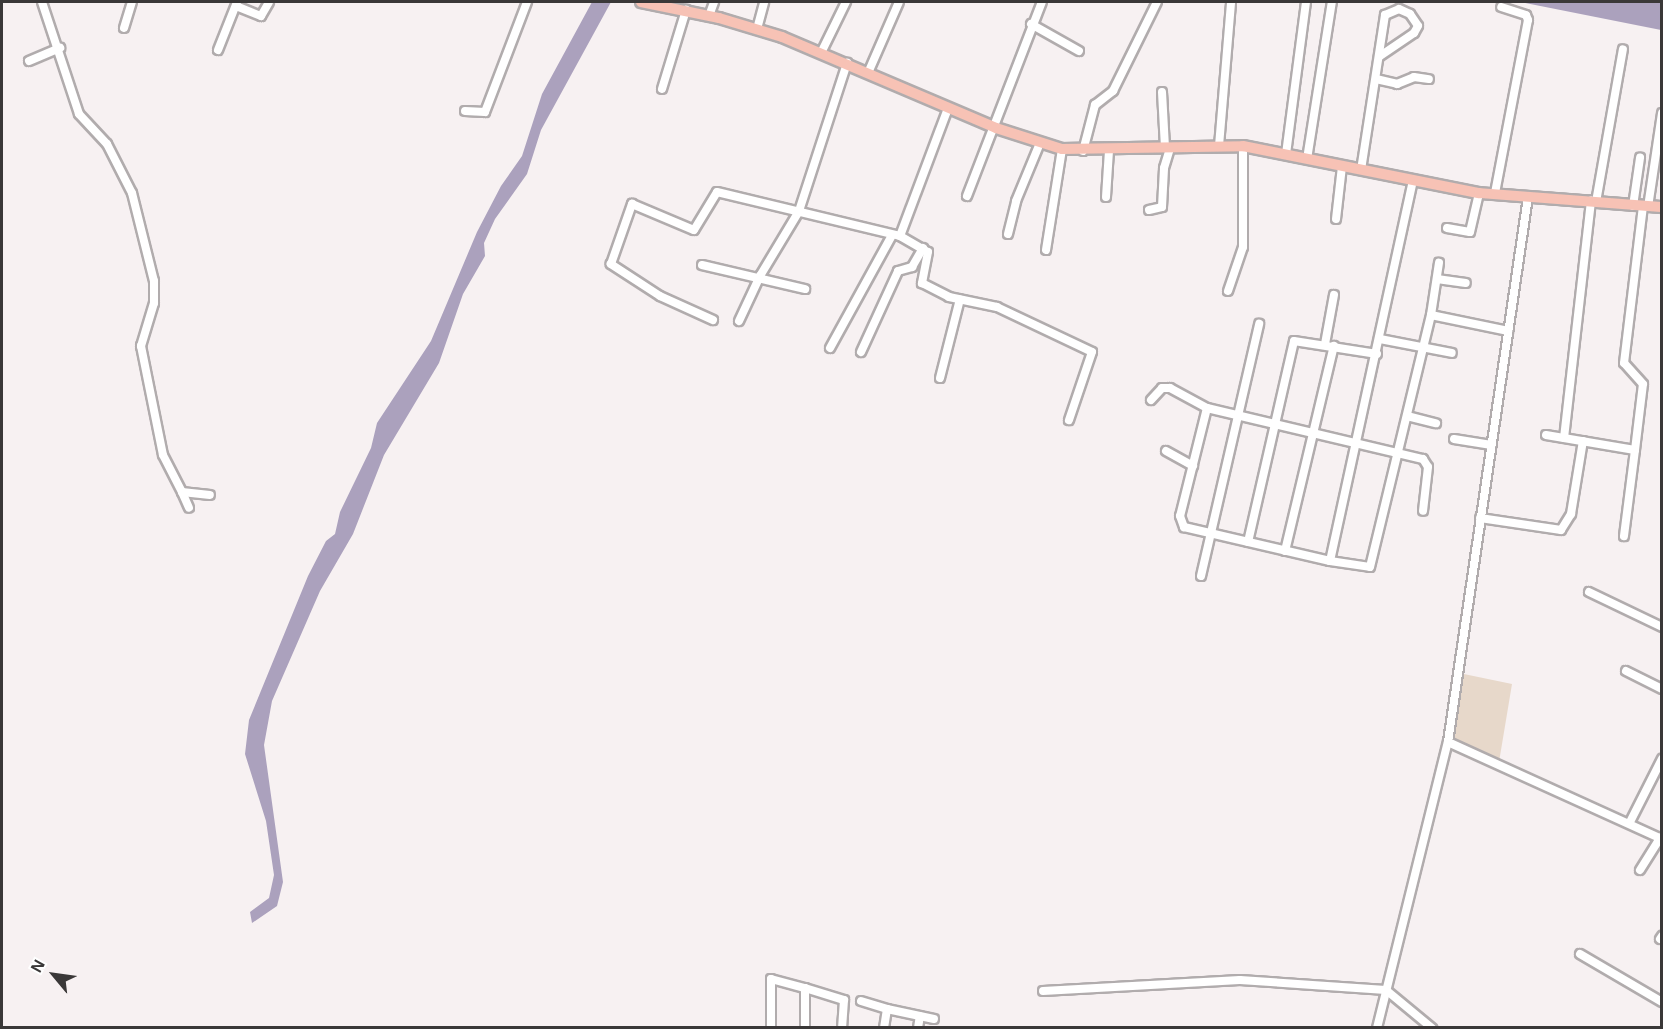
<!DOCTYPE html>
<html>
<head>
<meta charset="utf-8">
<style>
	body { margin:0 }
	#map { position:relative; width:1663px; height:1029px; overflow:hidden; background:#f7f1f2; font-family:Helvetica,sans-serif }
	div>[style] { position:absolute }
	.green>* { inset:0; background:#e7d8ca }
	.water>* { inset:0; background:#aba1bd }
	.roads { filter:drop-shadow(2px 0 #b1acad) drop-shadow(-2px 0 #b1acad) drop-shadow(0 2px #b1acad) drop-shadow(0 -2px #b1acad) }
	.minor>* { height:8px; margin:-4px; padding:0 4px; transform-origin:4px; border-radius:4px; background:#fff }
	.major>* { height:10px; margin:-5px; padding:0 5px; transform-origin:5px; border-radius:5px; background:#f7c2b5 }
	span { translate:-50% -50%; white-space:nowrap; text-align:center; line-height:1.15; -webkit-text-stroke:4.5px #fff; paint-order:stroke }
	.frame { position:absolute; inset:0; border:3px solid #3a3838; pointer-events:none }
	.north { position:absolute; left:24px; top:945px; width:60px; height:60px; -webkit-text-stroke:4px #fff; paint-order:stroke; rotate:299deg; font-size:16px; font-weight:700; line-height:24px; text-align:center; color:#3a3838 }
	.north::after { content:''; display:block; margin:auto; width:21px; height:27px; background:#3a3838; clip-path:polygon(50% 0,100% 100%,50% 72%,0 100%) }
</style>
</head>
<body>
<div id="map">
	<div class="green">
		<div style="clip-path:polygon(1459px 673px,1512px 684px,1499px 762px,1450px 739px)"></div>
	</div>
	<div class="water">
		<div style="clip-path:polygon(592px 2px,611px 2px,541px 130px,527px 174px,495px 219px,484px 243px,485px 256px,463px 294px,439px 363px,384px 455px,353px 534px,320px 591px,272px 701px,264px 745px,283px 882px,277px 906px,252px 923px,250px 912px,269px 898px,274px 875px,266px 821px,245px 754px,249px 720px,308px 576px,326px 541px,335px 534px,340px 512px,371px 448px,377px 423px,431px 341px,477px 232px,501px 186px,522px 156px,542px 94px)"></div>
		<div style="clip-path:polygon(1520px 2px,1661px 2px,1661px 30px)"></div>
	</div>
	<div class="roads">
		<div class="minor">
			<div style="left:42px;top:2px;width:118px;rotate:71.7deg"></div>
			<div style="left:79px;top:114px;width:41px;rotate:47deg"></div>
			<div style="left:107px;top:144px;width:55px;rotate:63deg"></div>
			<div style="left:132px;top:193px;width:91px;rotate:76deg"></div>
			<div style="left:154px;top:281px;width:22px;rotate:90deg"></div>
			<div style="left:154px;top:303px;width:45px;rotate:106.8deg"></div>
			<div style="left:141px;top:346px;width:111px;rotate:78.6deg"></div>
			<div style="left:163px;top:455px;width:42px;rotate:62.8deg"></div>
			<div style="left:182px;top:492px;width:28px;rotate:6deg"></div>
			<div style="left:236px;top:6px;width:27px;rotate:22deg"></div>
			<div style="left:261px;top:16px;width:16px;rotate:-60deg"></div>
			<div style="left:709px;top:16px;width:15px;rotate:-70deg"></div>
			<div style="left:1031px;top:24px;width:55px;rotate:29.4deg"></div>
			<div style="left:124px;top:28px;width:27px;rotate:-73deg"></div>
			<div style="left:757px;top:29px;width:28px;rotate:-75deg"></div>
			<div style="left:218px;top:50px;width:52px;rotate:-68.4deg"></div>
			<div style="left:821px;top:53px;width:57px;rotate:-63.9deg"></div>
			<div style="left:29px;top:61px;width:34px;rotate:-23deg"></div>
			<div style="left:868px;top:73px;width:77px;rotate:-66.4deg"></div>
			<div style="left:1376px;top:79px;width:22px;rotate:13deg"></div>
			<div style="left:1397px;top:84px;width:18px;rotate:-22deg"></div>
			<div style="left:1414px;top:77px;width:15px;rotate:8deg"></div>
			<div style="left:662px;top:89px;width:83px;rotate:-73.1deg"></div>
			<div style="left:1162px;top:92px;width:56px;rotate:86.9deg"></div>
			<div style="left:465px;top:111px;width:20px;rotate:3deg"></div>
			<div style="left:485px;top:112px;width:118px;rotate:-69.1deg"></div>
			<div style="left:1219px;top:146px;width:144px;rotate:-85.2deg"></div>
			<div style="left:1083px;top:151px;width:48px;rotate:-75.4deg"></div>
			<div style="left:1095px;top:105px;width:23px;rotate:-38deg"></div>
			<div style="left:1113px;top:91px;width:99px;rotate:-63.7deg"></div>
			<div style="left:1286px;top:154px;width:153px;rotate:-82.5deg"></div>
			<div style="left:1307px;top:159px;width:159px;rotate:-81deg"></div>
			<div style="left:1361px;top:170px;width:157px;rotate:-81.2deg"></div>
			<div style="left:1385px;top:15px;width:15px;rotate:-23deg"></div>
			<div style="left:1399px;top:9px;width:12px;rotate:24deg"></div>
			<div style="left:1410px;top:14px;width:14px;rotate:56deg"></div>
			<div style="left:1418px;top:26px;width:8px;rotate:120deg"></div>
			<div style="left:1414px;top:33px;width:41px;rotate:145.9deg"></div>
			<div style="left:1495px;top:193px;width:176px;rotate:-79.2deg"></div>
			<div style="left:1528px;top:20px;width:5px;rotate:-112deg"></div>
			<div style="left:1526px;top:15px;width:26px;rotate:-162deg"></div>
			<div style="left:967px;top:196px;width:208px;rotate:-68.9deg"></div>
			<div style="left:1106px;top:197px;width:47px;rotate:-86.3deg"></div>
			<div style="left:1596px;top:202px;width:155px;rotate:-80deg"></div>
			<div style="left:1633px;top:206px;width:49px;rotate:-81.7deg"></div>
			<div style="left:1648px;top:207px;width:95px;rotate:-81.5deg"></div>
			<div style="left:1149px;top:210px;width:13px;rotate:-13deg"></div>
			<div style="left:1162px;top:207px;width:39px;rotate:-87deg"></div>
			<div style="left:1164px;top:168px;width:21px;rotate:-73deg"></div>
			<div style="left:1336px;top:219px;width:53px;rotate:-83.5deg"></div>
			<div style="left:1447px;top:228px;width:23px;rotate:10deg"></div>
			<div style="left:1470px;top:232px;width:40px;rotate:-77deg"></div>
			<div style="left:1008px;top:234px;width:34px;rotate:-76deg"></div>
			<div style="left:1016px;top:201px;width:63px;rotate:-67.5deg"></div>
			<div style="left:900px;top:236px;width:32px;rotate:30deg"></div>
			<div style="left:928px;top:252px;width:32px;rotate:101deg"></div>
			<div style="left:922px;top:283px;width:30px;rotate:27deg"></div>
			<div style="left:949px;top:297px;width:49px;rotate:11.8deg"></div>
			<div style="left:997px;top:307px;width:105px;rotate:25.3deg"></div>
			<div style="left:1092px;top:352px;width:72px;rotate:108.7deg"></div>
			<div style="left:1046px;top:250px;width:102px;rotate:-81deg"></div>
			<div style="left:702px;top:265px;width:106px;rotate:13.1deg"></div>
			<div style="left:1437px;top:279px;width:29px;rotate:8deg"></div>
			<div style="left:1228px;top:291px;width:46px;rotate:-71.2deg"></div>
			<div style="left:1243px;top:247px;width:101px;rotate:-90deg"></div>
			<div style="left:1431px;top:315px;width:79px;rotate:11.7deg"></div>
			<div style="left:713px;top:320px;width:58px;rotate:-155.6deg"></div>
			<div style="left:660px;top:296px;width:59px;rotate:-146.9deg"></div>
			<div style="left:611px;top:264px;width:64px;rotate:-70.7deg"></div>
			<div style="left:632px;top:204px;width:67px;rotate:22.8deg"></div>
			<div style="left:694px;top:230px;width:44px;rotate:-58.8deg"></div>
			<div style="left:717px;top:192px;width:188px;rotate:13.5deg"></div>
			<div style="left:900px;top:236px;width:137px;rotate:-69.4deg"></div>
			<div style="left:739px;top:321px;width:50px;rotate:-65deg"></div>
			<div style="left:760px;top:276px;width:76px;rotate:-59deg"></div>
			<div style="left:799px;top:211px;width:156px;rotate:-72deg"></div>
			<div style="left:1380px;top:339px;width:73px;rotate:11deg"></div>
			<div style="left:1325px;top:344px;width:50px;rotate:-79.6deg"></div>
			<div style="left:830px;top:348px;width:127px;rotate:-61.2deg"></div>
			<div style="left:861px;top:352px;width:89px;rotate:-65.4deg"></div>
			<div style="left:898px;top:271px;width:15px;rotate:-16deg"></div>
			<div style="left:912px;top:267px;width:22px;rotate:-60deg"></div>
			<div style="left:940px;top:378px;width:81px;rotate:-75.8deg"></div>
			<div style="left:1151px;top:400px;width:16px;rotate:-47deg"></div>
			<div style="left:1162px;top:388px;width:8px"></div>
			<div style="left:1170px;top:388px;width:42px;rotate:28.4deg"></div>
			<div style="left:1207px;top:408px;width:222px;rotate:13.3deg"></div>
			<div style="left:1423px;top:459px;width:9px;rotate:58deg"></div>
			<div style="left:1428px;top:467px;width:44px;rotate:96.5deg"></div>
			<div style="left:1207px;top:408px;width:111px;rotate:104deg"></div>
			<div style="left:1180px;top:516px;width:12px;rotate:70deg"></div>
			<div style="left:1184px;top:527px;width:150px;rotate:13.1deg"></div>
			<div style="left:1330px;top:561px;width:40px;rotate:8.5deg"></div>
			<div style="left:1370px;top:567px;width:259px;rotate:-76.4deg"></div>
			<div style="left:1431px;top:315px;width:53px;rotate:-81.3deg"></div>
			<div style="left:1407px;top:416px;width:30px;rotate:14deg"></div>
			<div style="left:1546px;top:435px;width:90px;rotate:9.6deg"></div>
			<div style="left:1635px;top:450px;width:87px;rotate:97.3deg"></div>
			<div style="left:1564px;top:438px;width:239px;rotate:-83.5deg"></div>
			<div style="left:1454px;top:439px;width:38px;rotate:9deg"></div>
			<div style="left:1635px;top:450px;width:66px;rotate:-83.1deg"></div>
			<div style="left:1643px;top:384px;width:28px;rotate:-132deg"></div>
			<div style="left:1624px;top:363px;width:158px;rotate:-83.1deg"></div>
			<div style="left:1166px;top:451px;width:31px;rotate:29deg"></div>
			<div style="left:182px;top:492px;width:17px;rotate:66deg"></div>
			<div style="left:1480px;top:518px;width:82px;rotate:8.4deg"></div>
			<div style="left:1561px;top:530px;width:19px;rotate:-58deg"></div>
			<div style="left:1571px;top:514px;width:74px;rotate:-80.7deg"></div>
			<div style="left:1248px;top:542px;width:206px;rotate:-77.1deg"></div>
			<div style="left:1294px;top:341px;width:84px;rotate:8.9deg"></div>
			<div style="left:1285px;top:551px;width:211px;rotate:-76.6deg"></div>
			<div style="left:1330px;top:561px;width:389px;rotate:-77.7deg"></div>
			<div style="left:1201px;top:576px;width:259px;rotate:-77deg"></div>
			<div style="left:1589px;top:592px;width:81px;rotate:25.6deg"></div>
			<div style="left:1626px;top:671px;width:40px;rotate:26.6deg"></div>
			<div style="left:1448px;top:742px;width:235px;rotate:24.4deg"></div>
			<div style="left:1630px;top:822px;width:71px;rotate:-63.1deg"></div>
			<div style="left:1640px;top:870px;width:38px;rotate:-58deg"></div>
			<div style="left:1660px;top:939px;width:4px;rotate:-56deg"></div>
			<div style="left:1580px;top:954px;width:95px;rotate:30.3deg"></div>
			<div style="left:805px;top:988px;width:41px;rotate:17.1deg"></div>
			<div style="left:844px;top:1000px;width:28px;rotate:94deg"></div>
			<div style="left:1043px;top:991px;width:197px;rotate:-3.2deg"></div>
			<div style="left:1240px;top:980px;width:146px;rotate:3.9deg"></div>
			<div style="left:1386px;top:990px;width:60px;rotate:39.6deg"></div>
			<div style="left:861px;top:1001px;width:27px;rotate:17deg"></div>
			<div style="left:887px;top:1009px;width:19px;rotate:99deg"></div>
			<div style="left:887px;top:1009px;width:48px;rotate:12deg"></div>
			<div style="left:771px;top:1028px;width:49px;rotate:-90deg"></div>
			<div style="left:771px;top:979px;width:35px;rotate:15deg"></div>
			<div style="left:805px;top:988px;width:40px;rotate:90deg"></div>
			<div style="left:918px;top:1028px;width:12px;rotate:-81deg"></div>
			<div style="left:1377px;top:1028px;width:295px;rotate:-76.1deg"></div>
			<div style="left:1448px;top:742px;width:551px;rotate:-81.65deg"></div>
		</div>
		<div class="major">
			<div style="left:641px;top:2px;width:80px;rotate:11.6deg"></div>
			<div style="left:719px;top:18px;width:66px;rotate:16.8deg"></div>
			<div style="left:782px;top:37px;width:233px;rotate:23deg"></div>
			<div style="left:996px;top:128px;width:69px;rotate:17.7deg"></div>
			<div style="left:1062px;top:149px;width:181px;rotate:-0.9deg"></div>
			<div style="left:1243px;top:146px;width:241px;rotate:11.3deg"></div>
			<div style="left:1479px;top:193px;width:184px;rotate:4.4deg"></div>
		</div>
	</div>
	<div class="frame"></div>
	<div class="north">N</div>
</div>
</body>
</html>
